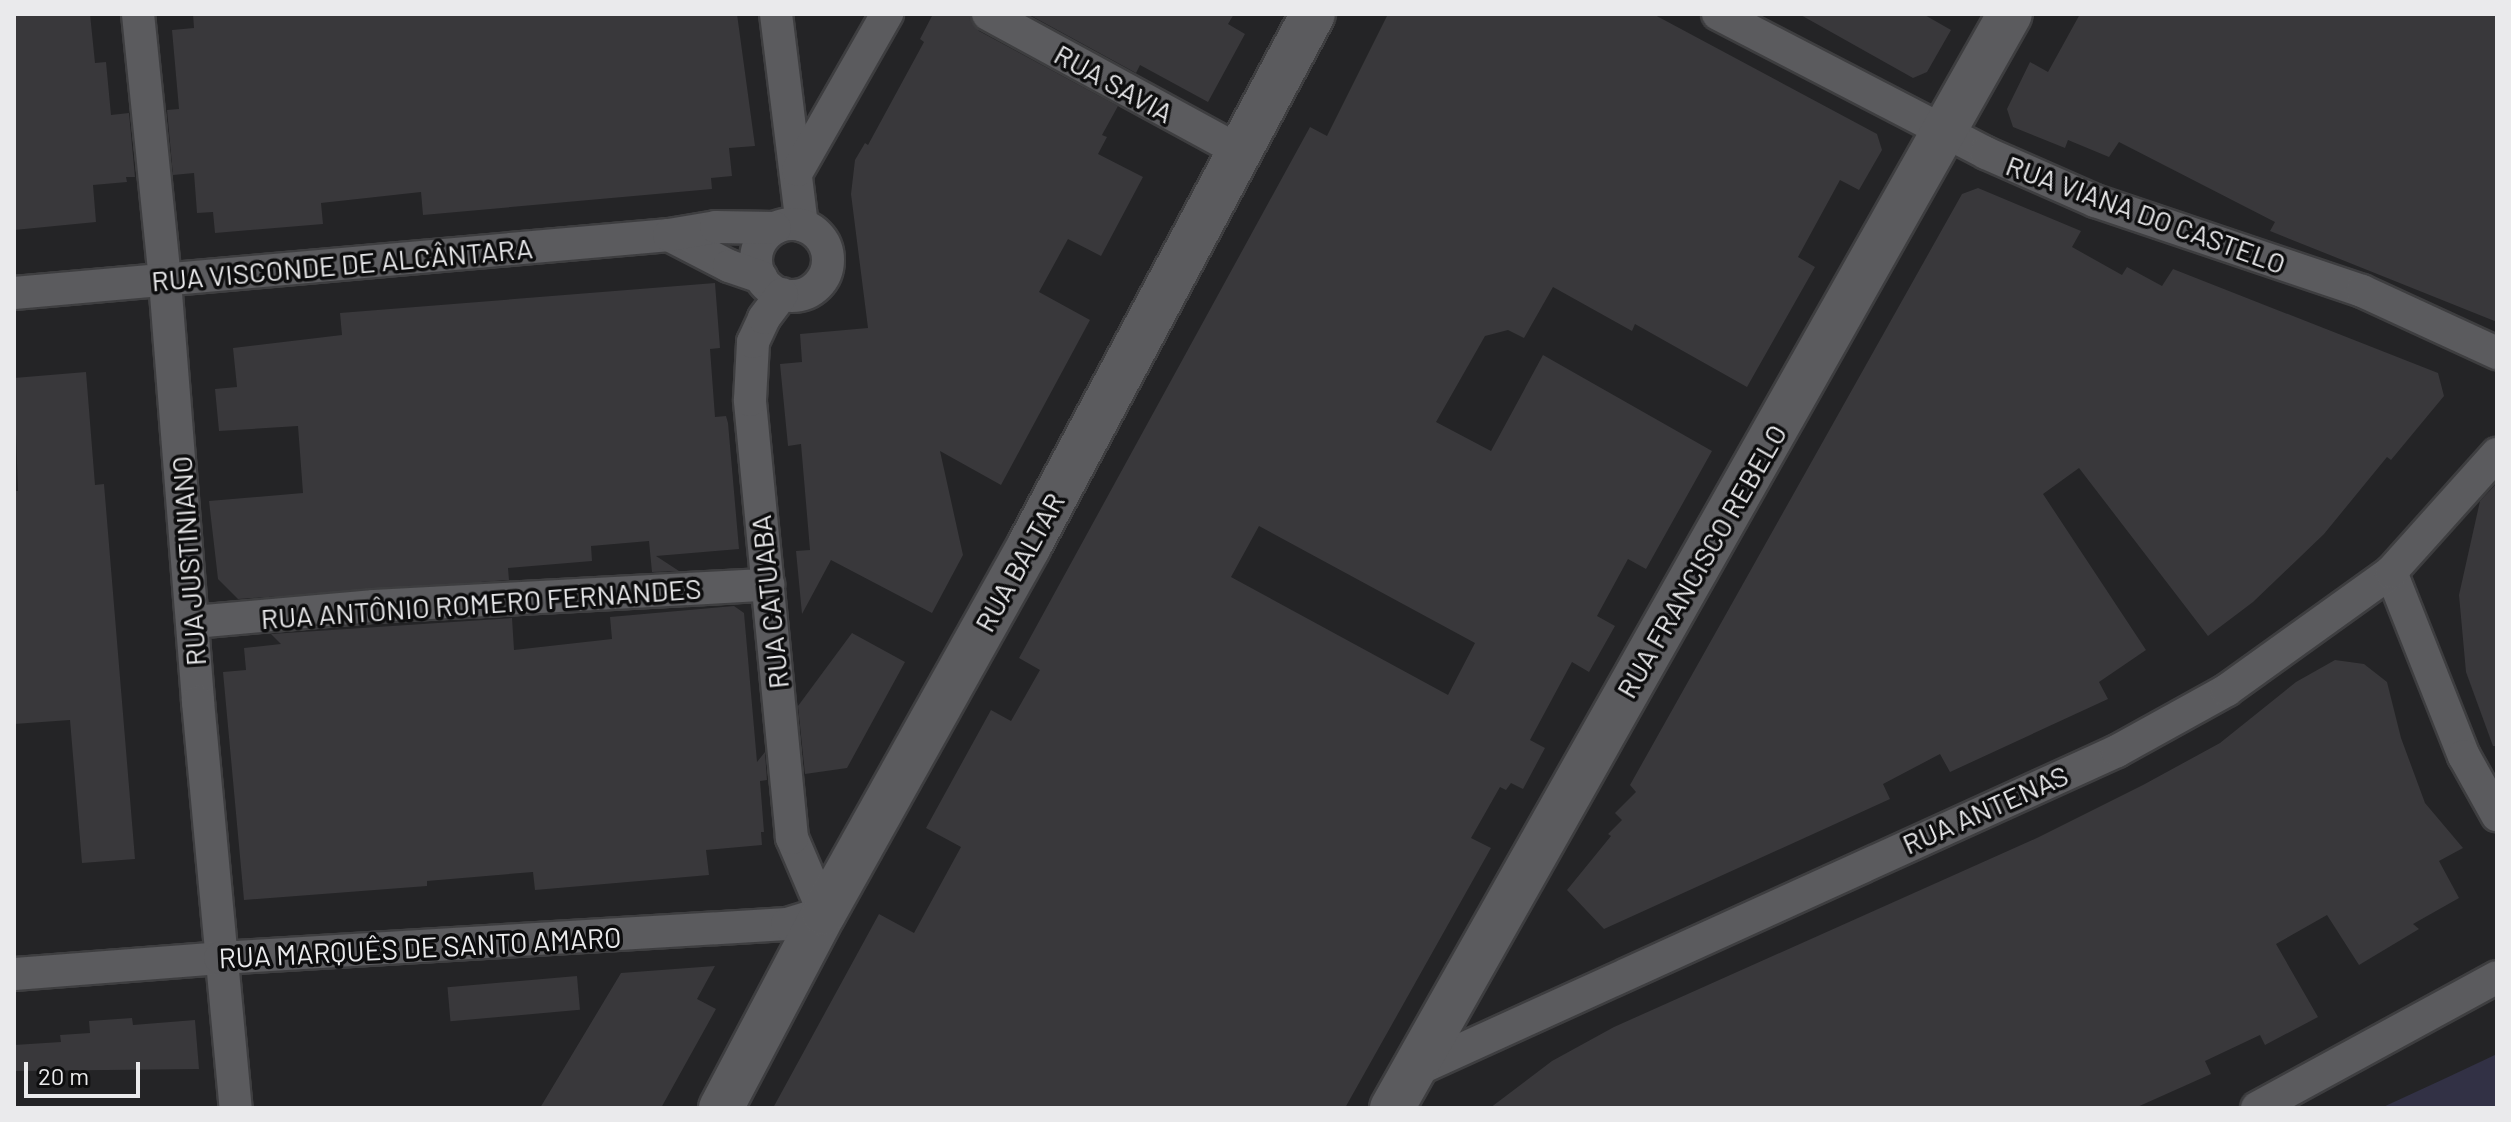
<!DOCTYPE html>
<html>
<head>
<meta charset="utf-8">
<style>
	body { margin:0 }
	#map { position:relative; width:2511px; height:1122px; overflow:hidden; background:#242426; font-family:Barlow,sans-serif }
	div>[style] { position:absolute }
	.green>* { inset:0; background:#323145 }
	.building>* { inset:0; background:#39383b; transform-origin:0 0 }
	.roads { filter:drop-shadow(2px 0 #3e3e40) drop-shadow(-2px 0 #3e3e40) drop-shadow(0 2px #3e3e40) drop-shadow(0 -2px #3e3e40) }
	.street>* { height:32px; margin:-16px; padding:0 16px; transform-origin:16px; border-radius:16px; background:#5b5b5e }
	.street>.ring { margin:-16px; padding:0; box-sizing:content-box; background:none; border:32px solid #5b5b5e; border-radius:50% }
	.secondary>* { height:44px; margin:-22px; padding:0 22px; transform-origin:22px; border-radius:22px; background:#5b5b5e }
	span { translate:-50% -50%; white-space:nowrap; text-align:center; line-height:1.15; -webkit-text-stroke:7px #0d0d0e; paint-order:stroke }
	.street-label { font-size:28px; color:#eaeaec }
	.frame { position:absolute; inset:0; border:16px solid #eaeaec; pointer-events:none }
	.scale { position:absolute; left:24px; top:1062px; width:116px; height:36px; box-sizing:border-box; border:4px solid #eaeaec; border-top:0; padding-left:10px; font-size:24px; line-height:28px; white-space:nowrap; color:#eaeaec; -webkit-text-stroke:6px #0d0d0e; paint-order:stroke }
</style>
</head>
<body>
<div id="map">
	<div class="green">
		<div style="clip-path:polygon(2497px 1054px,2497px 1108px,2381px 1108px,2446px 1078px)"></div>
	</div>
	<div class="building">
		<div style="clip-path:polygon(14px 14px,90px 14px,95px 63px,106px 62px,111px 115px,129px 113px,135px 177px,126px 177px,127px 182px,93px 185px,96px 222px,14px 230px)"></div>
		<div style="clip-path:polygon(193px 14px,737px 14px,755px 146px,729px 148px,732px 176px,711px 178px,712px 189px,423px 215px,421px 192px,321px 203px,323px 224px,215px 233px,213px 212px,197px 213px,194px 173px,173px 175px,167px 110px,179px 109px,172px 30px,194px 28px)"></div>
		<div style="clip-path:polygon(933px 14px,969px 14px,979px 31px,1118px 106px,1102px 135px,1107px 137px,1098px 154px,1143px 177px,1101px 256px,1068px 239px,1039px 292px,1090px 320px,1001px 485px,940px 451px,963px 555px,932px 613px,831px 560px,802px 614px,796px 551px,810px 550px,801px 444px,788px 446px,780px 364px,802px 362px,800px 334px,868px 328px,851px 194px,855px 160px,865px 143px,868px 145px,924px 42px,920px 39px)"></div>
		<div style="clip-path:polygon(1028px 14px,1234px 14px,1228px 24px,1245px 34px,1208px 102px,1140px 65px,1136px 73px)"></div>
		<div style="clip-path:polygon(evenodd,1388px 14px,1653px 14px,1877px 134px,1882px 150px,1859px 190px,1840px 180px,1798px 257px,1815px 267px,1747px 387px,1635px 324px,1632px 331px,1553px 287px,1524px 338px,1508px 330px,1485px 336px,1436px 422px,1491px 451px,1543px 355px,1712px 451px,1646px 569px,1628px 559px,1597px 616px,1615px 626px,1589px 672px,1572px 662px,1530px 740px,1545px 748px,1523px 789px,1511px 783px,1506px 790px,1500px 787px,1471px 838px,1491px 848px,1345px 1108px,773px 1108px,879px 914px,914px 933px,961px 847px,926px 828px,991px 710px,1011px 721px,1040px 670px,1019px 658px,1310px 127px,1327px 136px,1388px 14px,1259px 526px,1475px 643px,1448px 695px,1231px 577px,1259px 526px)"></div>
		<div style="clip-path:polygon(1799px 14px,1923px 14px,1951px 30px,1927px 72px,1913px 78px)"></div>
		<div style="clip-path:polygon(2080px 14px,2497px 14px,2497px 322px,2270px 231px,2275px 222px,2119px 142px,2109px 157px,2068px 140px,2065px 148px,2013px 127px,2007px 109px,2030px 62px,2048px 72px)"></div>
		<div style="clip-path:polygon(1978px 188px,2081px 231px,2072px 247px,2122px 275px,2127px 267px,2162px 286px,2173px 269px,2438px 373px,2444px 396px,2391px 460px,2387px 457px,2324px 534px,2253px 602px,2208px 636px,2079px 468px,2043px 494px,2146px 650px,2099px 682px,2108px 699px,1950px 772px,1940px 754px,1883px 784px,1890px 799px,1604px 929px,1567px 890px,1611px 836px,1608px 834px,1622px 820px,1615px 813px,1636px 792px,1630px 785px,1962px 194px)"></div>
		<div style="clip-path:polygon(715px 283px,720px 348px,710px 349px,715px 417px,726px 416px,728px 423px,739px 549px,656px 556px,679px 571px,652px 572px,649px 541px,591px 546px,592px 561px,508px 568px,509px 580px,238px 599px,218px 579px,209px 501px,303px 493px,298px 426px,219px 431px,215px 389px,237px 387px,233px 348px,342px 335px,340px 313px)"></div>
		<div style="clip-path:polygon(86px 372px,95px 485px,104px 484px,135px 859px,82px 863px,70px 720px,14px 724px,14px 491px,18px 491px,14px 378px)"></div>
		<div style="clip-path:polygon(2495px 485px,2497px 746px,2493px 746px,2466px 672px,2459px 595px,2480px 501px)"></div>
		<div style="clip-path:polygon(734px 606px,744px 613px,757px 762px,765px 752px,767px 780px,760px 781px,764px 832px,761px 832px,762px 845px,706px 850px,709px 875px,535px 890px,533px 872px,427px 881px,427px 886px,244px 900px,223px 672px,246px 670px,244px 648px,281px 644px,271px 634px,512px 618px,514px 650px,612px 639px,610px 617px)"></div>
		<div style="clip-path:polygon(852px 633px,905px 662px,847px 768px,805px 774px,798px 706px)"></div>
		<div style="clip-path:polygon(2335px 660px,2364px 664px,2387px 682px,2401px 738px,2425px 803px,2463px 848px,2439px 861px,2459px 898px,2413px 924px,2419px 929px,2359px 965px,2327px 915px,2276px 944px,2318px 1017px,2265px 1045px,2260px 1035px,2205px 1061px,2211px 1074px,2135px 1108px,1490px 1108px,1552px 1061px,1614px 1027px,2039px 837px,2143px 785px,2220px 743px,2296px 682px)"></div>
		<div style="clip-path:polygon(715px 966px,697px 999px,716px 1009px,661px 1108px,540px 1108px,621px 973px)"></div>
		<div style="left:577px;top:976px;width:34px;height:130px;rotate:85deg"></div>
		<div style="clip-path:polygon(132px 1018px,133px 1025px,195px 1020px,199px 1069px,14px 1071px,14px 1045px,61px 1042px,60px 1035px,90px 1033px,89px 1021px)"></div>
	</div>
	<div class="roads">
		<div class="street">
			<div style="left:138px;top:14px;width:268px;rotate:84.2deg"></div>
			<div style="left:165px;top:281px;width:422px;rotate:85.5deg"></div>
			<div style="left:198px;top:702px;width:408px;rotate:84.7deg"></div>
			<div style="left:776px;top:14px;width:213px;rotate:83deg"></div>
			<div style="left:988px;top:14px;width:286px;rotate:28.6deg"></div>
			<div style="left:1718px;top:14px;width:302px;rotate:27.4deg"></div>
			<div style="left:1986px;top:153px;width:119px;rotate:23.8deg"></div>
			<div style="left:2095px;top:201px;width:282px;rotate:18.6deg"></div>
			<div style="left:2362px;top:291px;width:149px;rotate:24.7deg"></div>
			<div style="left:798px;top:170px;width:180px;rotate:-60.3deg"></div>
			<div class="ring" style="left:756px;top:224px;width:40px;height:40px"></div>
			<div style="left:669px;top:235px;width:68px;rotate:27.3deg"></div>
			<div style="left:729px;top:266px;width:34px;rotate:19deg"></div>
			<div style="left:14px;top:293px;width:658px;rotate:-5.06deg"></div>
			<div style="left:669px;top:235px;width:48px;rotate:-9.7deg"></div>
			<div style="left:716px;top:227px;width:59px;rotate:1deg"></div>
			<div style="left:2391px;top:572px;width:198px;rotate:68.4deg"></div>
			<div style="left:2464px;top:756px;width:68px;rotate:60.8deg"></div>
			<div style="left:194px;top:622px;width:181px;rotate:-5.1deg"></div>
			<div style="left:374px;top:606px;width:395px;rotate:-3.1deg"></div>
			<div style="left:14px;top:974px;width:207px;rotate:-4.4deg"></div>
			<div style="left:220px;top:958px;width:568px;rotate:-3.43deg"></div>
			<div style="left:787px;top:924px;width:39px;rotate:-17deg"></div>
			<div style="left:824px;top:913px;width:82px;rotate:-113.1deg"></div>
			<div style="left:792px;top:838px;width:440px;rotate:-95.5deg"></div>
			<div style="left:750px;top:400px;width:58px;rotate:-87deg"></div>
			<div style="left:753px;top:342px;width:26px;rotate:-65deg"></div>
			<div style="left:764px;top:318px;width:30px;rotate:-53deg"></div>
			<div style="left:1412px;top:1072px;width:775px;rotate:-24.48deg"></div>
			<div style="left:2117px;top:751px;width:126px;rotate:-29deg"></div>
			<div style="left:2227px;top:690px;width:202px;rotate:-35.7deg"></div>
			<div style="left:2391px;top:572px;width:159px;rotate:-48.1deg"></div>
			<div style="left:2257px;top:1108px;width:273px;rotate:-28.6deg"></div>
		</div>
		<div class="secondary">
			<div style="left:721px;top:1108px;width:221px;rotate:-62.2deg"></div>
			<div style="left:824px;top:913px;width:420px;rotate:-60.8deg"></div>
			<div style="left:1029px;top:546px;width:603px;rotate:-61.91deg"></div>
			<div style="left:1392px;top:1108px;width:1256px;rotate:-60.54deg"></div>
		</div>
	</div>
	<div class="street-label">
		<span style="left:1114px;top:83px;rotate:29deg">RUA SAVIA</span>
		<span style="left:2146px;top:214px;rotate:20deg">RUA VIANA DO CASTELO</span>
		<span style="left:342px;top:264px;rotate:-5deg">RUA VISCONDE DE ALCÂNTARA</span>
		<span style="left:188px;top:561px;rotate:-94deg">RUA JUSTINIANO</span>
		<span style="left:1701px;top:561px;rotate:-60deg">RUA FRANCISCO REBELO</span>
		<span style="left:1019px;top:562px;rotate:-61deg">RUA BALTAR</span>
		<span style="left:769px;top:602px;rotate:-96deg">RUA CATUABA</span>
		<span style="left:481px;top:603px;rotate:-4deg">RUA ANTÔNIO ROMERO FERNANDES</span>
		<span style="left:1985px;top:809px;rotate:-24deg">RUA ANTENAS</span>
		<span style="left:420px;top:947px;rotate:-3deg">RUA MARQUÊS DE SANTO AMARO</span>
	</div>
	<div class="frame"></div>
	<div class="scale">20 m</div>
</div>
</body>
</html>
